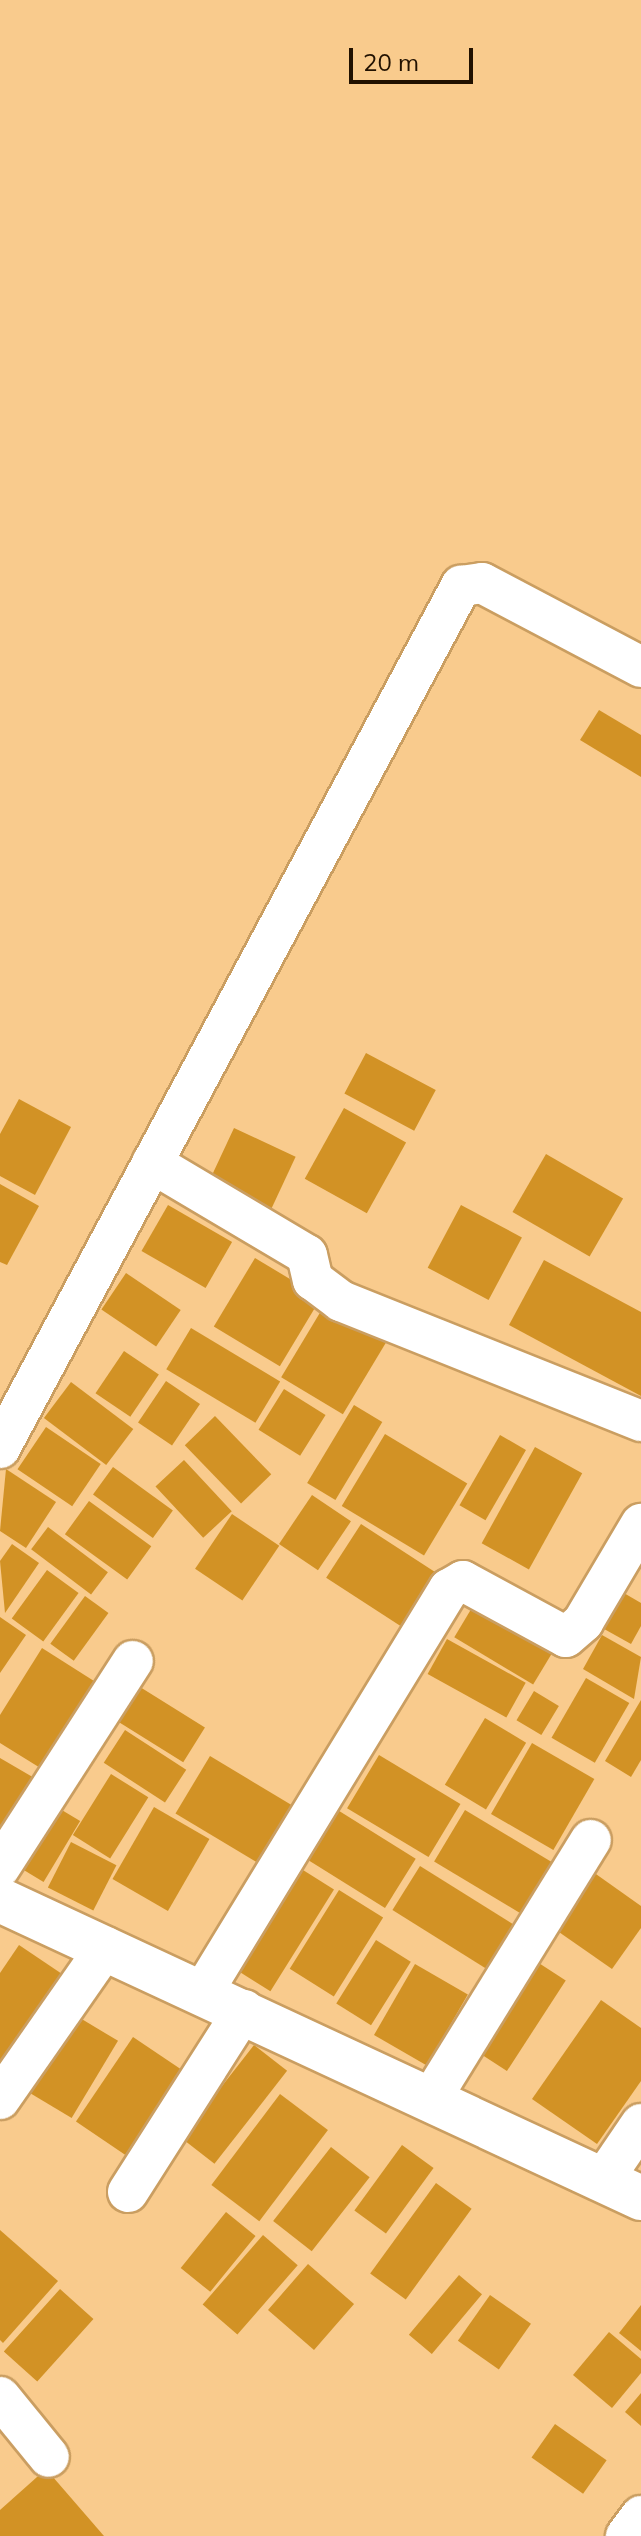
<!DOCTYPE html>
<html>
<head>
<meta charset="utf-8">
<style>
	body { margin:0 }
	#map { position:relative; width:641px; height:2536px; overflow:hidden; background:#f9cb8d; font-family:Mulish,sans-serif }
	div>[style] { position:absolute }
	.building>* { inset:0; background:#d29225; transform-origin:0 0 }
	.roads { filter:drop-shadow(2px 0 #ca9e61) drop-shadow(-2px 0 #ca9e61) drop-shadow(0 2px #ca9e61) drop-shadow(0 -2px #ca9e61) }
	.minor>* { height:40px; margin:-20px; padding:0 20px; transform-origin:20px; border-radius:20px; background:#fff }
	.tertiary>* { height:44px; margin:-22px; padding:0 22px; transform-origin:22px; border-radius:22px; background:#fff }
	span { translate:-50% -50%; white-space:nowrap; text-align:center; line-height:1.15; -webkit-text-stroke:6px #f9cb8d; paint-order:stroke }
	.scale { position:absolute; left:349px; top:48px; width:124px; height:36px; box-sizing:border-box; border:4px solid #211100; border-top:0; padding-left:10px; font-size:24px; line-height:28px; white-space:nowrap; color:#211100; -webkit-text-stroke:6px #f9cb8d; paint-order:stroke }
</style>
</head>
<body>
<div id="map">
	<div class="building">
		<div style="clip-path:polygon(599px 710px,641px 735px,641px 777px,580px 740px)"></div>
		<div style="left:366px;top:1053px;width:79px;height:46px;rotate:28deg"></div>
		<div style="clip-path:polygon(19px 1099px,71px 1127px,35px 1195px,0 1176px,0 1134px)"></div>
		<div style="left:344px;top:1108px;width:71px;height:81px;rotate:29deg"></div>
		<div style="left:234px;top:1128px;width:68px;height:61px;rotate:25deg"></div>
		<div style="left:546px;top:1154px;width:89px;height:67px;rotate:30deg"></div>
		<div style="clip-path:polygon(0 1184px,39px 1206px,7px 1265px,0 1262px)"></div>
		<div style="left:168px;top:1205px;width:74px;height:53px;rotate:30deg"></div>
		<div style="left:461px;top:1205px;width:69px;height:71px;rotate:28deg"></div>
		<div style="left:255px;top:1258px;width:77px;height:80px;rotate:31deg"></div>
		<div style="clip-path:polygon(544px 1260px,641px 1312px,641px 1396px,509px 1325px)"></div>
		<div style="left:126px;top:1273px;width:66px;height:44px;rotate:34deg"></div>
		<div style="left:327px;top:1301px;width:72px;height:89px;rotate:31deg"></div>
		<div style="left:191px;top:1328px;width:104px;height:48px;rotate:31deg"></div>
		<div style="left:124px;top:1351px;width:42px;height:51px;rotate:34deg"></div>
		<div style="left:166px;top:1381px;width:41px;height:50px;rotate:34deg"></div>
		<div style="left:71px;top:1382px;width:78px;height:45px;rotate:37deg"></div>
		<div style="left:284px;top:1389px;width:49px;height:48px;rotate:32deg"></div>
		<div style="left:354px;top:1405px;width:33px;height:91px;rotate:31deg"></div>
		<div style="left:215px;top:1416px;width:81px;height:42px;rotate:46deg"></div>
		<div style="left:46px;top:1427px;width:66px;height:51px;rotate:34deg"></div>
		<div style="left:385px;top:1434px;width:96px;height:84px;rotate:31deg"></div>
		<div style="left:500px;top:1435px;width:30px;height:81px;rotate:30deg"></div>
		<div style="left:535px;top:1447px;width:54px;height:110px;rotate:29deg"></div>
		<div style="left:184px;top:1460px;width:70px;height:39px;rotate:47deg"></div>
		<div style="left:113px;top:1467px;width:74px;height:34px;rotate:36deg"></div>
		<div style="clip-path:polygon(6px 1469px,56px 1502px,26px 1548px,0 1531px)"></div>
		<div style="left:312px;top:1495px;width:47px;height:59px;rotate:34deg"></div>
		<div style="left:89px;top:1501px;width:77px;height:41px;rotate:36deg"></div>
		<div style="left:232px;top:1514px;width:57px;height:66px;rotate:34deg"></div>
		<div style="left:361px;top:1524px;width:91px;height:64px;rotate:33deg"></div>
		<div style="left:48px;top:1527px;width:75px;height:28px;rotate:37deg"></div>
		<div style="clip-path:polygon(12px 1544px,39px 1563px,5px 1613px,0 1561px)"></div>
		<div style="left:47px;top:1570px;width:39px;height:60px;rotate:36deg"></div>
		<div style="clip-path:polygon(617px 1589px,641px 1603px,641px 1626px,631px 1644px,597px 1625px)"></div>
		<div style="left:85px;top:1596px;width:29px;height:59px;rotate:36deg"></div>
		<div style="left:479px;top:1596px;width:92px;height:48px;rotate:31deg"></div>
		<div style="clip-path:polygon(0 1617px,26px 1635px,0 1673px)"></div>
		<div style="clip-path:polygon(602px 1635px,641px 1657px,634px 1699px,583px 1669px)"></div>
		<div style="left:447px;top:1639px;width:90px;height:40px;rotate:29deg"></div>
		<div style="clip-path:polygon(42px 1648px,105px 1688px,50px 1774px,0 1743px,0 1715px)"></div>
		<div style="left:586px;top:1678px;width:50px;height:69px;rotate:30deg"></div>
		<div style="left:132px;top:1682px;width:86px;height:41px;rotate:32deg"></div>
		<div style="left:534px;top:1691px;width:29px;height:34px;rotate:31deg"></div>
		<div style="clip-path:polygon(641px 1700px,641px 1760px,631px 1777px,605px 1761px)"></div>
		<div style="left:485px;top:1718px;width:48px;height:78px;rotate:31deg"></div>
		<div style="left:125px;top:1730px;width:73px;height:39px;rotate:33deg"></div>
		<div style="left:532px;top:1743px;width:72px;height:82px;rotate:30deg"></div>
		<div style="left:379px;top:1755px;width:95px;height:62px;rotate:31deg"></div>
		<div style="left:210px;top:1756px;width:100px;height:67px;rotate:31deg"></div>
		<div style="clip-path:polygon(0 1758px,36px 1779px,0 1839px)"></div>
		<div style="left:111px;top:1774px;width:44px;height:72px;rotate:32deg"></div>
		<div style="left:45px;top:1800px;width:41px;height:71px;rotate:31deg"></div>
		<div style="left:154px;top:1807px;width:64px;height:83px;rotate:30deg"></div>
		<div style="left:336px;top:1809px;width:94px;height:58px;rotate:32deg"></div>
		<div style="left:465px;top:1810px;width:104px;height:60px;rotate:31deg"></div>
		<div style="left:71px;top:1842px;width:51px;height:51px;rotate:27deg"></div>
		<div style="left:295px;top:1865px;width:46px;height:120px;rotate:32deg"></div>
		<div style="left:420px;top:1866px;width:114px;height:52px;rotate:32deg"></div>
		<div style="clip-path:polygon(586px 1867px,641px 1906px,641px 1928px,612px 1969px,546px 1923px)"></div>
		<div style="left:339px;top:1890px;width:52px;height:93px;rotate:32deg"></div>
		<div style="left:376px;top:1940px;width:41px;height:75px;rotate:32deg"></div>
		<div style="clip-path:polygon(19px 1945px,68px 1978px,0 2077px,0 1973px)"></div>
		<div style="left:528px;top:1956px;width:45px;height:108px;rotate:33deg"></div>
		<div style="left:415px;top:1964px;width:61px;height:82px;rotate:30deg"></div>
		<div style="clip-path:polygon(601px 2000px,641px 2028px,641px 2081px,597px 2144px,532px 2099px)"></div>
		<div style="left:70px;top:2012px;width:56px;height:90px;rotate:31deg"></div>
		<div style="left:133px;top:2037px;width:65px;height:102px;rotate:34deg"></div>
		<div style="left:254px;top:2045px;width:42px;height:118px;rotate:38deg"></div>
		<div style="left:280px;top:2094px;width:60px;height:114px;rotate:37deg"></div>
		<div style="left:402px;top:2145px;width:39px;height:81px;rotate:36deg"></div>
		<div style="left:331px;top:2147px;width:49px;height:94px;rotate:38deg"></div>
		<div style="left:436px;top:2183px;width:44px;height:112px;rotate:36deg"></div>
		<div style="left:226px;top:2212px;width:38px;height:72px;rotate:39deg"></div>
		<div style="clip-path:polygon(0 2230px,58px 2281px,3px 2343px,0 2340px)"></div>
		<div style="left:263px;top:2235px;width:46px;height:92px;rotate:41deg"></div>
		<div style="left:308px;top:2264px;width:61px;height:61px;rotate:41deg"></div>
		<div style="left:459px;top:2275px;width:30px;height:78px;rotate:40deg"></div>
		<div style="left:60px;top:2289px;width:45px;height:84px;rotate:42deg"></div>
		<div style="left:490px;top:2295px;width:50px;height:56px;rotate:35deg"></div>
		<div style="clip-path:polygon(641px 2305px,641px 2351px,619px 2333px)"></div>
		<div style="clip-path:polygon(609px 2332px,641px 2359px,641px 2373px,612px 2408px,573px 2375px)"></div>
		<div style="clip-path:polygon(641px 2393px,641px 2426px,625px 2412px)"></div>
		<div style="left:555px;top:2424px;width:63px;height:41px;rotate:35deg"></div>
		<div style="clip-path:polygon(46px 2469px,104px 2536px,0 2536px,0 2510px)"></div>
	</div>
	<div class="roads">
		<div class="minor">
			<div style="left:152px;top:1163px;width:180px;rotate:30.7deg"></div>
			<div style="left:307px;top:1255px;width:26px;rotate:77deg"></div>
			<div style="left:313px;top:1280px;width:35px;rotate:37deg"></div>
			<div style="left:341px;top:1301px;width:323px;rotate:21.8deg"></div>
			<div style="left:0;top:1448px;width:978px;rotate:-61.86deg"></div>
			<div style="left:461px;top:586px;width:21px;rotate:-8deg"></div>
			<div style="left:482px;top:583px;width:180px;rotate:27.8deg"></div>
			<div style="left:0;top:1867px;width:245px;rotate:-57.2deg"></div>
			<div style="left:204px;top:1990px;width:470px;rotate:-58.6deg"></div>
			<div style="left:449px;top:1589px;width:16px;rotate:-30deg"></div>
			<div style="left:463px;top:1581px;width:117px;rotate:28.5deg"></div>
			<div style="left:566px;top:1637px;width:23px;rotate:-41deg"></div>
			<div style="left:583px;top:1622px;width:114px;rotate:-59.4deg"></div>
			<div style="left:432px;top:2097px;width:302px;rotate:-58.3deg"></div>
			<div style="left:0;top:2099px;width:185px;rotate:-55.1deg"></div>
			<div style="left:605px;top:2177px;width:64px;rotate:-55.8deg"></div>
			<div style="left:128px;top:2192px;width:216px;rotate:-57.5deg"></div>
			<div style="left:0;top:2397px;width:77px;rotate:50.8deg"></div>
			<div style="left:626px;top:2536px;width:25px;rotate:-53deg"></div>
		</div>
		<div class="tertiary">
			<div style="left:0;top:1900px;width:707px;rotate:24.93deg"></div>
		</div>
	</div>
	<div class="scale">20 m</div>
</div>
</body>
</html>
